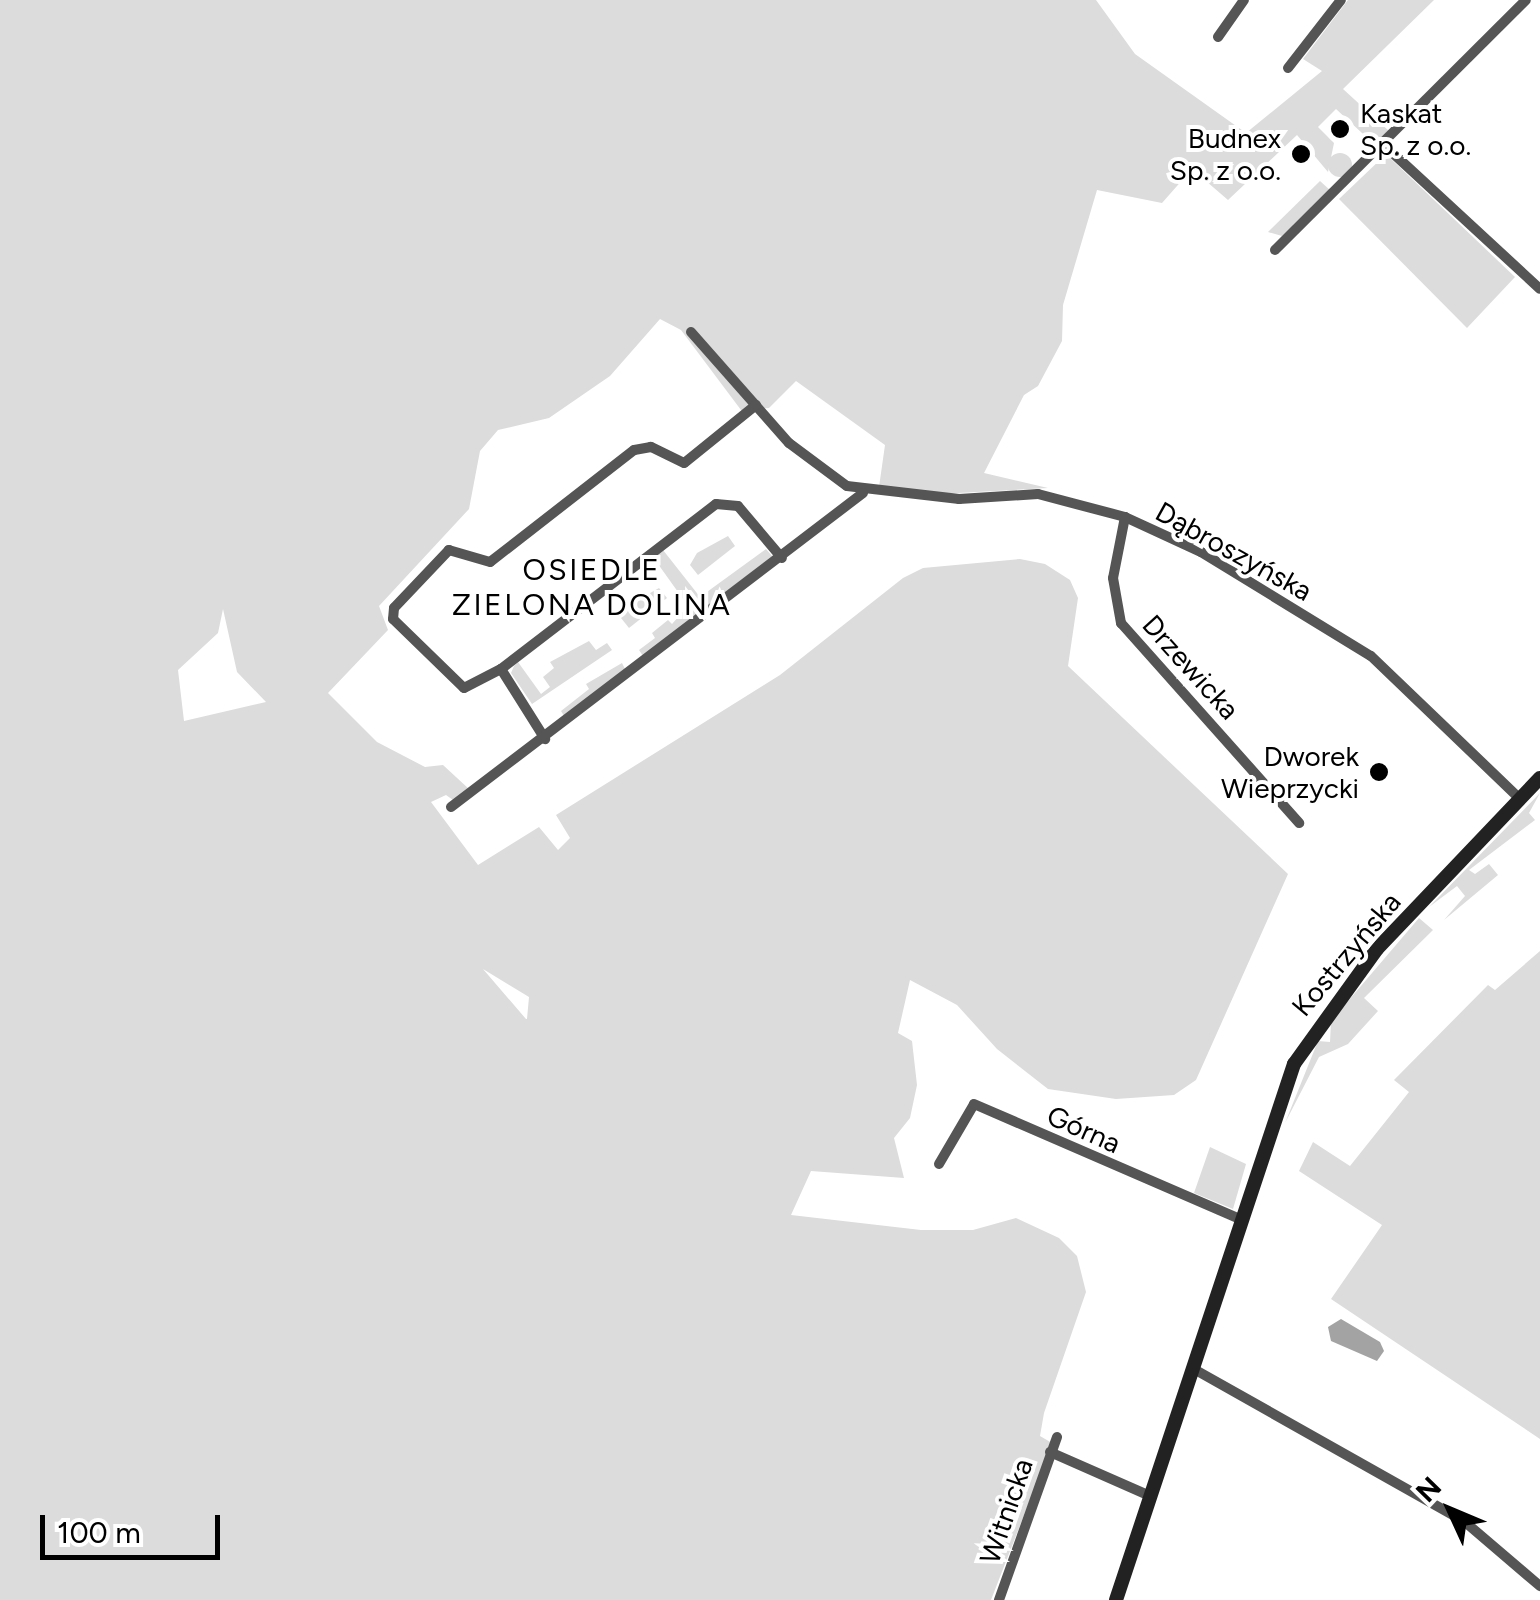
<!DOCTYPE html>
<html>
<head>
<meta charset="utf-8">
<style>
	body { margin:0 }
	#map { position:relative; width:1540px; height:1600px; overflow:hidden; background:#fff; font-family:Figtree,sans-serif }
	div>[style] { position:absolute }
	.green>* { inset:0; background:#dcdcdc }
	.round { border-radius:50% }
	.water>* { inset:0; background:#a3a3a3 }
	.minor>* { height:10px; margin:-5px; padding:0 5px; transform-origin:5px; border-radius:5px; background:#555 }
	.secondary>* { height:14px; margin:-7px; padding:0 7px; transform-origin:7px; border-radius:7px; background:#222 }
	.dots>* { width:28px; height:28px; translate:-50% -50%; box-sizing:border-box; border:5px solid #fff; border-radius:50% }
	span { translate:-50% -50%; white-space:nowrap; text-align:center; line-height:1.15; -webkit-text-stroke:8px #fff; paint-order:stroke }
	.poi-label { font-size:28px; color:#000 }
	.left { translate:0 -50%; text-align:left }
	.right { translate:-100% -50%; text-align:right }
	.street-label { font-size:28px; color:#000 }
	.neighbourhood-label { font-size:30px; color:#000; letter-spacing:2.5px }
	.north { position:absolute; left:1400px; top:1460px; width:100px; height:100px; -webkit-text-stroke:8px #fff; paint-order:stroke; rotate:314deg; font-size:28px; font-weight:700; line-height:40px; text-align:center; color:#000 }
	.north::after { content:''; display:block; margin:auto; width:35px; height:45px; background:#000; clip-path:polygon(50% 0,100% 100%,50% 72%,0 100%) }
	.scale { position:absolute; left:40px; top:1515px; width:180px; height:45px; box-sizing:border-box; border:5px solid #000; border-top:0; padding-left:12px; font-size:30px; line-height:35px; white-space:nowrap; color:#000; -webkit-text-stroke:8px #fff; paint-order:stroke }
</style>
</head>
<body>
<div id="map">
	<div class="green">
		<div style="clip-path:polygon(evenodd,0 0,1096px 0,1135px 54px,1246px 133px,1322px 71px,1303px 59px,1348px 0,1434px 0,1343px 89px,1389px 131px,1375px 145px,1336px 109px,1318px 127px,1334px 143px,1328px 172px,1297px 135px,1228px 200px,1192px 169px,1162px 203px,1097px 190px,1063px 305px,1062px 341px,1038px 386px,1024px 395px,984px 473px,1048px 488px,940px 494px,879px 487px,885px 445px,796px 381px,769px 408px,741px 410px,681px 330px,660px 319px,610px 376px,549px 418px,498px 430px,480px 451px,469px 509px,379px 606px,388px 630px,328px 693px,377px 742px,425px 767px,443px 765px,469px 789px,453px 800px,446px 795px,431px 802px,478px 865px,539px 827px,558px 850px,570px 838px,556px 815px,780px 675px,903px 578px,923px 568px,1020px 559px,1045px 564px,1070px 580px,1078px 598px,1068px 666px,1288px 874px,1196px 1080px,1174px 1095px,1116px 1099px,1048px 1089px,997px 1049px,957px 1005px,910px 980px,898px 1033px,912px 1041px,917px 1085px,910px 1118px,894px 1138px,904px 1178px,811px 1171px,791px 1215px,921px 1230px,973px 1230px,1016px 1218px,1059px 1238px,1077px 1256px,1086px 1292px,1044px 1413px,1040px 1436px,1052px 1443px,991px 1600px,0 1600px,0 0,223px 609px,237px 672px,266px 702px,184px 721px,178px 670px,218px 633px,223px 609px,0 0,483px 969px,529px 997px,527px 1019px,526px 1019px,483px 969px)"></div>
		<div class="round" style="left:1328px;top:153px;width:24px;height:24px"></div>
		<div style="clip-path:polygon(1382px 158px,1390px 158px,1515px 277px,1467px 328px,1339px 199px)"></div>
		<div style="clip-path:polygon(1320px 181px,1331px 191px,1282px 236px,1268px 232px)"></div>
		<div style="clip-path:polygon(728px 536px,735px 546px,698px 575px,690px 565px,697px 553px)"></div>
		<div style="clip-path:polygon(766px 549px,772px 556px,643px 656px,639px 650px,655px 638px,652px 633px,668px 620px,672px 624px,688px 606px,653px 557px,663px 550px,700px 597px)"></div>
		<div style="clip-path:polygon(659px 588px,667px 598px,629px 628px,621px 618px,629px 605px)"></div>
		<div style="clip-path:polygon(589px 641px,596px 650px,607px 643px,612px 650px,532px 704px,511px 673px,514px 666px,518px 662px,541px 694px,550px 687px,543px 677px,554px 668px,550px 662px)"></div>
		<div style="clip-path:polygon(622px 663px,626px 671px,564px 716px,561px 711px,589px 689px,586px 684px)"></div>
		<div style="clip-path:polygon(1540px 793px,1529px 813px,1535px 820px,1469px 870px,1475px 874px,1489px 864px,1498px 875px,1444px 920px,1465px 896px,1457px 886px,1429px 907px)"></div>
		<div style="clip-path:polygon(1419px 918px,1433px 930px,1364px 998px,1378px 1011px,1348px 1044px,1319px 1057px,1285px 1123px,1318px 1041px,1330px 1042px,1331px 1021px)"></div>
		<div style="clip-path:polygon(1540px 951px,1540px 1439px,1331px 1299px,1382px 1225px,1299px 1171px,1313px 1142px,1350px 1166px,1409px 1092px,1394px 1080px,1488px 985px,1495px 990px)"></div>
		<div style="clip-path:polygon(1210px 1147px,1246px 1164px,1233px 1209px,1194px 1193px)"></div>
	</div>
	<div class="water">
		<div style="clip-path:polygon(1341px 1319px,1380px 1342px,1384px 1351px,1377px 1361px,1331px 1341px,1328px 1327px)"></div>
	</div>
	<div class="minor">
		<div style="left:1218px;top:37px;width:45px;rotate:-54.9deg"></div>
		<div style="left:1288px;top:68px;width:86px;rotate:-52.1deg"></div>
		<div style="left:1384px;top:145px;width:212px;rotate:42.7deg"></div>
		<div style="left:1275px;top:250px;width:354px;rotate:-44.9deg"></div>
		<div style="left:691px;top:332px;width:148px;rotate:48.6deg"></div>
		<div style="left:789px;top:443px;width:72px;rotate:36.6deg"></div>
		<div style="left:847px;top:486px;width:113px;rotate:6.6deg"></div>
		<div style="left:959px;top:499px;width:79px;rotate:-3.6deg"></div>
		<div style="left:1038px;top:494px;width:90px;rotate:14.8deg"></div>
		<div style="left:1125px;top:517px;width:84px;rotate:24.7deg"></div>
		<div style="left:1201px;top:552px;width:199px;rotate:31.5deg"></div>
		<div style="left:1371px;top:656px;width:207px;rotate:43.8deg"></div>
		<div style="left:756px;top:405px;width:92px;rotate:141.1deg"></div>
		<div style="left:684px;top:463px;width:37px;rotate:-154deg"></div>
		<div style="left:651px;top:447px;width:17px;rotate:170deg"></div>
		<div style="left:634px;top:450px;width:182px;rotate:142.1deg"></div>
		<div style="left:490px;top:562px;width:43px;rotate:-163.7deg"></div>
		<div style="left:449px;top:550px;width:80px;rotate:133.5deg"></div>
		<div style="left:394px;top:608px;width:11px;rotate:95deg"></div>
		<div style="left:393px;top:619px;width:99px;rotate:44.2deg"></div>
		<div style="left:464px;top:688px;width:42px;rotate:-27.2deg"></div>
		<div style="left:501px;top:669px;width:271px;rotate:-37.5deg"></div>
		<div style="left:716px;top:504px;width:22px;rotate:5deg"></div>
		<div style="left:738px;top:506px;width:68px;rotate:49.8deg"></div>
		<div style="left:1125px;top:517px;width:62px;rotate:101.1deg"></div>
		<div style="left:1113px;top:578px;width:46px;rotate:79.9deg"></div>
		<div style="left:1121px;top:623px;width:268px;rotate:48.3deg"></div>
		<div style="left:501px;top:669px;width:83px;rotate:57.8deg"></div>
		<div style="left:451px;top:807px;width:518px;rotate:-37.31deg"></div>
		<div style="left:939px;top:1164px;width:69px;rotate:-59.7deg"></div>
		<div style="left:974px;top:1104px;width:290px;rotate:23.4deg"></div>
		<div style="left:1192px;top:1368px;width:313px;rotate:29.4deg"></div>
		<div style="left:1465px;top:1522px;width:99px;rotate:40.5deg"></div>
		<div style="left:1050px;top:1452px;width:109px;rotate:23.7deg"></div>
		<div style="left:999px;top:1600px;width:173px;rotate:-70.4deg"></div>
	</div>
	<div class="secondary">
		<div style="left:1116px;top:1600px;width:565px;rotate:-71.63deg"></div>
		<div style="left:1294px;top:1064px;width:142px;rotate:-54.2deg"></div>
		<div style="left:1377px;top:949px;width:236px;rotate:-46.4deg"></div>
	</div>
	<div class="dots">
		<div style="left:1340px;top:129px;background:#000"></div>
		<div style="left:1301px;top:154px;background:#000"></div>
		<div style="left:1379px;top:772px;background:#000"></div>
	</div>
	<div class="poi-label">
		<span class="left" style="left:1360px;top:129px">Kaskat<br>Sp. z o.o.</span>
		<span class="right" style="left:1281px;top:154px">Budnex<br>Sp. z o.o.</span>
		<span class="right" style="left:1359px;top:772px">Dworek<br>Wieprzycki</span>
	</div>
	<div class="street-label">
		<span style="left:1234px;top:551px;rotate:29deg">Dąbroszyńska</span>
		<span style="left:1191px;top:667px;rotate:48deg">Drzewicka</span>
		<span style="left:1346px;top:954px;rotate:-50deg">Kostrzyńska</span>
		<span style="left:1084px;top:1129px;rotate:24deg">Górna</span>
		<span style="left:1006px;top:1511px;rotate:-71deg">Witnicka</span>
	</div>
	<div class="neighbourhood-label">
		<span style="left:592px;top:587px">OSIEDLE<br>ZIELONA DOLINA</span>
	</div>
	<div class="north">N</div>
	<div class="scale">100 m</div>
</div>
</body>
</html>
